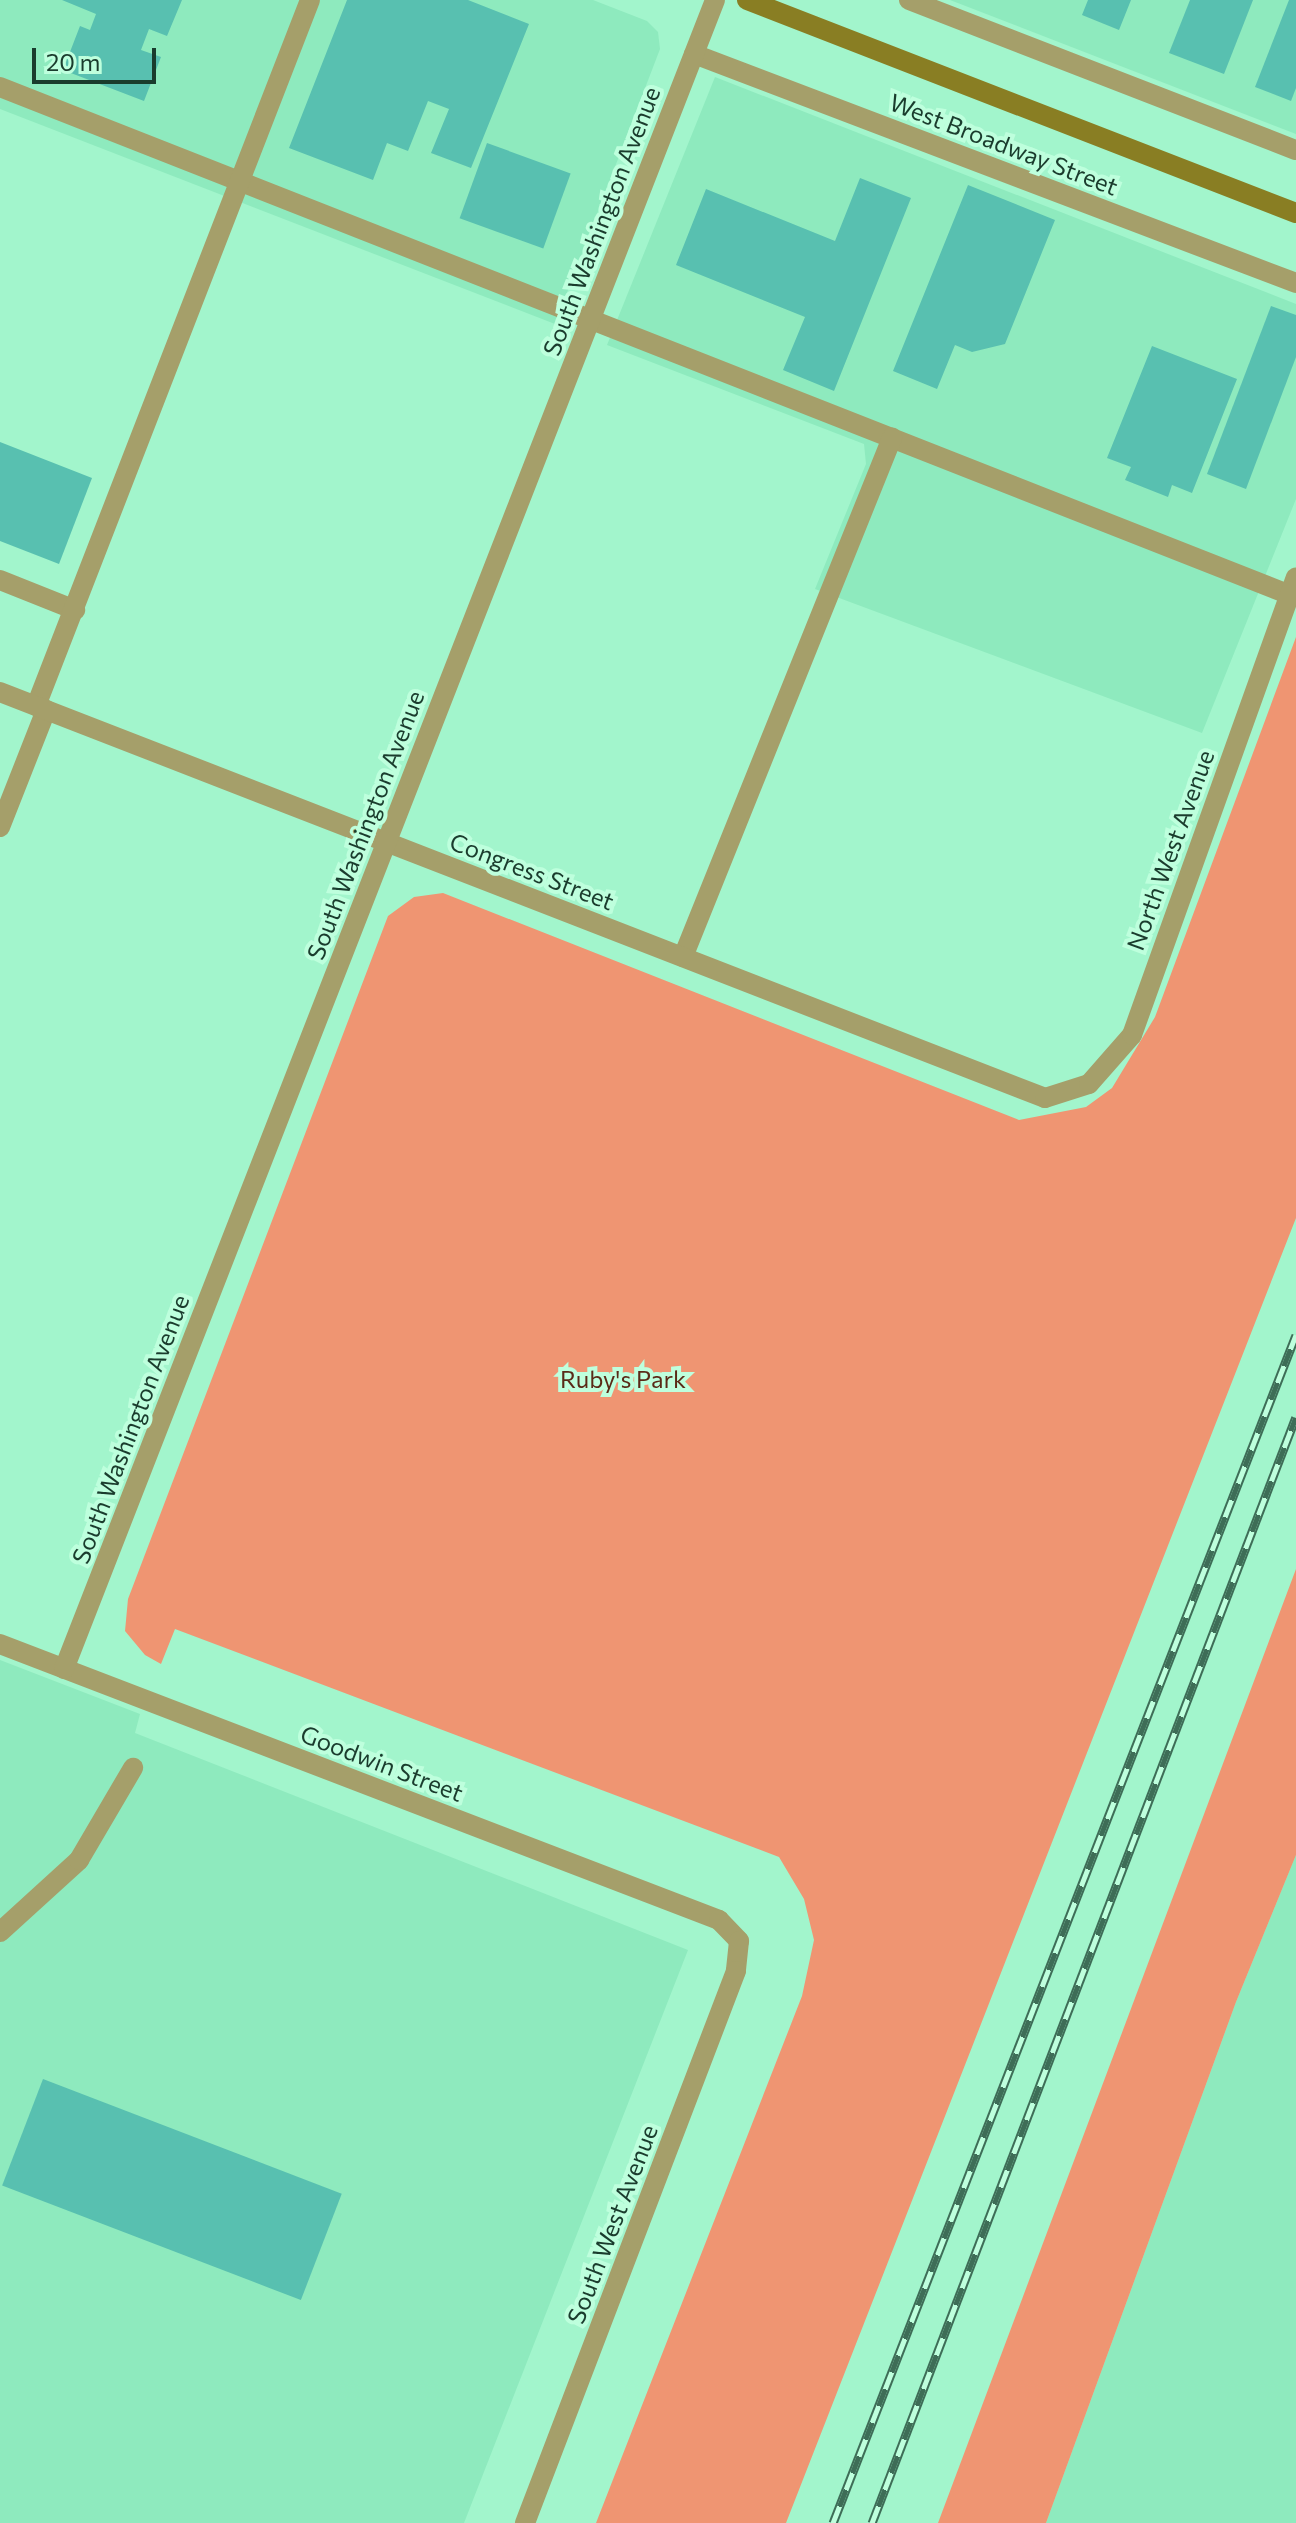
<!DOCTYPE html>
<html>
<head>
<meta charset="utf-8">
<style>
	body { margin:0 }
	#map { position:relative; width:1296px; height:2523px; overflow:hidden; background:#a2f5cc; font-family:Commissioner,sans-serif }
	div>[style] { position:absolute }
	.built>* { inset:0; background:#8eeabe }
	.green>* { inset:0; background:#ef9572 }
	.building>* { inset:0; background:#58c0b0; transform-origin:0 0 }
	.lane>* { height:20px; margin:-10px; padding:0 10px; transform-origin:10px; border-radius:10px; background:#a59f6a }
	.street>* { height:20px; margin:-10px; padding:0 10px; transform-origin:10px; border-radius:10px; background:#a59f6a }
	.secondary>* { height:20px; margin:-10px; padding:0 10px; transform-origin:10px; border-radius:10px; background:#897e23 }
	.rail>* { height:9px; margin-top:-4.5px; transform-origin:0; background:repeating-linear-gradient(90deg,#beffdd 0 18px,#3e6d57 0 36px); box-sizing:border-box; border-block:2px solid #3e6d57 }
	span { translate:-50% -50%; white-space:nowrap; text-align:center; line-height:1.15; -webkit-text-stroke:8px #beffdd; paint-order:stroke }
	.street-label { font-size:24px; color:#1a3c2d }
	.park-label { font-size:24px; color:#5a2a17 }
	.scale { position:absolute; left:32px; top:48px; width:124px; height:36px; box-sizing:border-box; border:4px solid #1a3c2d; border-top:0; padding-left:10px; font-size:24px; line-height:28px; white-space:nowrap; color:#1a3c2d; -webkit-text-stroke:6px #beffdd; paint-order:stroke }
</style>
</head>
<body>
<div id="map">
	<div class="built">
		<div style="clip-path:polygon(0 0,593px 0,647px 21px,658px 32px,660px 49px,555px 324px,0 109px)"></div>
		<div style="clip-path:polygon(950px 0,1296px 0,1296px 134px)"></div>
		<div style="clip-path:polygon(715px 77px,1296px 304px,1296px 499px,1202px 733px,815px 589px,866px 464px,864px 444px,607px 345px)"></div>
		<div style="clip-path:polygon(0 1660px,140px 1714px,135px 1733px,688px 1950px,464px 2523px,0 2523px)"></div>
		<div style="clip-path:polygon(1296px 1855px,1296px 2523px,1046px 2523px,1236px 2002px)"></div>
	</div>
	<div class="green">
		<div style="clip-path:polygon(1296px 637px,1296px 1218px,786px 2523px,596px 2523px,802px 1996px,814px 1940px,804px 1899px,779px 1857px,175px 1629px,161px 1664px,145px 1655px,125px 1631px,128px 1599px,388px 916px,414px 897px,443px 893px,1019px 1120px,1086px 1107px,1112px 1088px,1155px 1017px)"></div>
		<div style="clip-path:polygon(1296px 1569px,1296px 1855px,1236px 2002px,1046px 2523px,938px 2523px)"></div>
	</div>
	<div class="building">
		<div style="clip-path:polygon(62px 0,182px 0,167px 36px,149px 29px,141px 50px,161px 57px,144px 101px,63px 70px,80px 26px,90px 30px,96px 14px)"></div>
		<div style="clip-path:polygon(347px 0,468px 0,529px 24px,471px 168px,431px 153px,449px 109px,428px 101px,408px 151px,387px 143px,373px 180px,289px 148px)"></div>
		<div style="clip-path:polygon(1088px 0,1131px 0,1119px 30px,1082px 15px)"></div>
		<div style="clip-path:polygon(1190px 0,1253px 0,1224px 74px,1169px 53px)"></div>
		<div style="clip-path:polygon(1289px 0,1296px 0,1296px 88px,1291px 101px,1255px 87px)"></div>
		<div style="left:487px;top:143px;width:89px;height:80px;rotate:20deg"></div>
		<div style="clip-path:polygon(860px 178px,911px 198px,834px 391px,783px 370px,805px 317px,676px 265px,706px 189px,835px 241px)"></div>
		<div style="clip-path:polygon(968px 185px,1055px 220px,1005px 344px,972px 352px,955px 345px,937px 389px,893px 371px)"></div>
		<div style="clip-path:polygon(1271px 306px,1296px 315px,1296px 357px,1246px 489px,1207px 474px)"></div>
		<div style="clip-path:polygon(1152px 346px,1237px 379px,1192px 493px,1172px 485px,1168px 497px,1125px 480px,1131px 467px,1107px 458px)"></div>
		<div style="clip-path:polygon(0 442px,92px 478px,59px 564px,0 541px)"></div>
		<div style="left:43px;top:2079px;width:320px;height:114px;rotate:21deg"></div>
	</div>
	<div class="lane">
		<div style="left:0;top:87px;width:1386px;rotate:21.49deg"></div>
		<div style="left:0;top:580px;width:81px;rotate:21.8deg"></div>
		<div style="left:36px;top:706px;width:757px;rotate:-68.79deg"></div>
		<div style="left:0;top:827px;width:126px;rotate:-68.5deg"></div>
		<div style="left:683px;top:957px;width:560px;rotate:-68.07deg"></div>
		<div style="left:0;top:1932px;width:107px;rotate:-42.3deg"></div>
		<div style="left:79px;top:1860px;width:107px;rotate:-59.6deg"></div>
	</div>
	<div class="street">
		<div style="left:909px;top:0;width:415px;rotate:21.2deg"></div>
		<div style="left:694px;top:54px;width:644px;rotate:20.83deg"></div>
		<div style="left:0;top:692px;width:1121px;rotate:21.23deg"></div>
		<div style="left:1045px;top:1098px;width:46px;rotate:-17.7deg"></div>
		<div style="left:1089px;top:1084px;width:65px;rotate:-48.7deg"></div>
		<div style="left:1132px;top:1035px;width:486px;rotate:-70.3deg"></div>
		<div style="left:0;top:1644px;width:770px;rotate:21deg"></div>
		<div style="left:719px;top:1920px;width:29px;rotate:46deg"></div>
		<div style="left:739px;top:1941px;width:30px;rotate:96deg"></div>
		<div style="left:736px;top:1971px;width:591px;rotate:110.92deg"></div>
		<div style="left:64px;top:1669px;width:1791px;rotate:-68.69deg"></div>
	</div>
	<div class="secondary">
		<div style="left:747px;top:0;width:589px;rotate:21.21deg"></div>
	</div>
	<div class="rail">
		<div style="left:833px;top:2523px;width:1275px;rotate:-68.71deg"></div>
		<div style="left:872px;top:2523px;width:1184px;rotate:-69.03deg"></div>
	</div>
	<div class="street-label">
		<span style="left:1004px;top:144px;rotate:21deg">West Broadway Street</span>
		<span style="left:601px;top:221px;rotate:-69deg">South Washington Avenue</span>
		<span style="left:365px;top:825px;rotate:-69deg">South Washington Avenue</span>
		<span style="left:1170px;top:850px;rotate:-70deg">North West Avenue</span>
		<span style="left:532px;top:871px;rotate:21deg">Congress Street</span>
		<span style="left:130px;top:1429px;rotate:-69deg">South Washington Avenue</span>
		<span style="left:382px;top:1763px;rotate:21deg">Goodwin Street</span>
		<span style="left:612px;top:2224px;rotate:-69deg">South West Avenue</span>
	</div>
	<div class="park-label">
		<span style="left:623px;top:1379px">Ruby's Park</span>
	</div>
	<div class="scale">20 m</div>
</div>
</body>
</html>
